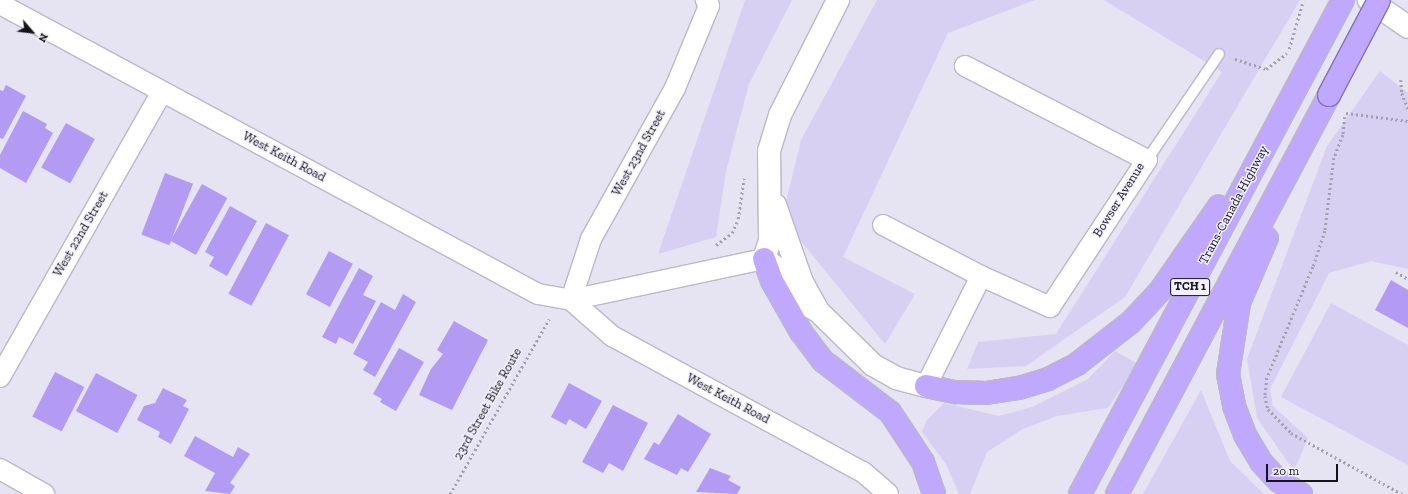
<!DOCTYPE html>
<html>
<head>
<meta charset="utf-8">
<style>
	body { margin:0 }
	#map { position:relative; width:1408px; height:494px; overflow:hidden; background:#e6e3f2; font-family:"Zilla Slab",serif }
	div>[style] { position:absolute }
	.green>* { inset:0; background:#d8d0f3 }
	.building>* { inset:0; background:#b39bf3; transform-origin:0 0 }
	.path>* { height:2.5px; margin-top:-1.25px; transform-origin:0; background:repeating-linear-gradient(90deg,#a2a0ac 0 2px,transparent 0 5px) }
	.roads { filter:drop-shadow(1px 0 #bbb8c7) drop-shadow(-1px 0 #bbb8c7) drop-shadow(0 1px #bbb8c7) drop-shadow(0 -1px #bbb8c7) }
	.lane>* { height:10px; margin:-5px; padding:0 5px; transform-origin:5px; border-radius:5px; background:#fff }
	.street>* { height:20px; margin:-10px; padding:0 10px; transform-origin:10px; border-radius:10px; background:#fff }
	.secondary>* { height:22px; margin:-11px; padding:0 11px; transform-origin:11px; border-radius:11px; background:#fff }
	.highway>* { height:22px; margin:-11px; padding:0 11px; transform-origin:11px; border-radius:11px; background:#bfa8fe }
	.bridges { filter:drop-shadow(1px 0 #8474ae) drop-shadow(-1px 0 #8474ae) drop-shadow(0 1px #8474ae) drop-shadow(0 -1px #8474ae) }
	.highway-bridge>* { height:22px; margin:-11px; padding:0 11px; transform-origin:11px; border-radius:11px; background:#bfa8fe }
	span { translate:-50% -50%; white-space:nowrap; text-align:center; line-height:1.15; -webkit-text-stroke:3px #f3f0fd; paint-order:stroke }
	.shield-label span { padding:1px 3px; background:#f3f0fd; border:1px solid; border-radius:3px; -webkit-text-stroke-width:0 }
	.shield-label { font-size:12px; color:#151419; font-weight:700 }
	.street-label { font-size:13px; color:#151419 }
	.north { position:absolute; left:12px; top:12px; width:40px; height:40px; -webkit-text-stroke:3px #f3f0fd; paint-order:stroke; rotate:118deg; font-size:11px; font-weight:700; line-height:16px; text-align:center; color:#151419 }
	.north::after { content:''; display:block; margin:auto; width:14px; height:18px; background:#151419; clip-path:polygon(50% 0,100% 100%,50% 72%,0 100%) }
	.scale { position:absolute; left:1266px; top:464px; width:72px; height:18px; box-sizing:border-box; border:2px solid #151419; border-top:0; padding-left:5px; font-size:12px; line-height:14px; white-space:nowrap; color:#151419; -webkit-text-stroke:3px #f3f0fd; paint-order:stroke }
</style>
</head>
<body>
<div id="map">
	<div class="green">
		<div style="clip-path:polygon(745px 0,792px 0,749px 84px,726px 171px,716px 237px,658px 254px)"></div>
		<div style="clip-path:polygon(877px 0,1035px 0,948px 33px,843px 257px,915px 294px,885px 344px,782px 218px,801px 140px)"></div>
		<div style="clip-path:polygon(1104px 0,1300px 0,1125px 297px,1026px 366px,967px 369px,978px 342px,1056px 334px,1222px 72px)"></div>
		<div style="clip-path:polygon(1380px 71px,1408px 93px,1408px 269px,1371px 261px,1329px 273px,1270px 389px,1273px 406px,1308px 438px,1294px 471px,1257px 418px,1247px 359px,1327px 146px)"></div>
		<div style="clip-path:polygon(1331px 303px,1408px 345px,1408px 465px,1281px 397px)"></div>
		<div style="clip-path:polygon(1115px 351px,1138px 364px,1108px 408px,1057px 416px,1023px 429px,987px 452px,970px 494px,959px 494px,946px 464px,922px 432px,926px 421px,944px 403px,999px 416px,1032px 407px,1088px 379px)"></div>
		<div style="clip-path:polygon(1201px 390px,1230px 461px,1264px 494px,1143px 494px)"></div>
	</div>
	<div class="building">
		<div style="clip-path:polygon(6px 85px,26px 96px,3px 139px,0 138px,0 90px,3px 91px)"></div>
		<div style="clip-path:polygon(23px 111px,47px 124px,45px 128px,53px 133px,26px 183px,0 168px,0 155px)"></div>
		<div style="left:66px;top:123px;width:33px;height:51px;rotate:29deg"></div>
		<div style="left:165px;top:173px;width:30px;height:66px;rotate:21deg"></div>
		<div style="left:202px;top:184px;width:29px;height:65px;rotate:29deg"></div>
		<div style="clip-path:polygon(230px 206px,257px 221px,227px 276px,209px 266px,214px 257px,205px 252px)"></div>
		<div style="left:266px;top:223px;width:26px;height:80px;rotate:28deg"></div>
		<div style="left:329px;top:251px;width:27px;height:49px;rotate:28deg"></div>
		<div style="clip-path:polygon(359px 268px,373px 276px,363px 295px,376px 301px,353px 344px,339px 337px,336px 344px,322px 337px)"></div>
		<div style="clip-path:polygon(1391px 280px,1408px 290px,1408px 328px,1375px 310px)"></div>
		<div style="clip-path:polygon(403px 294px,416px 302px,375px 377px,363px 370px,368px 362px,353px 354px,381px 302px,395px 310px)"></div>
		<div style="clip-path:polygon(454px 321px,488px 340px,452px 410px,419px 395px,431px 369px,443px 354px,437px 350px)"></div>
		<div style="clip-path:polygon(399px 348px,424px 362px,396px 411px,380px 402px,382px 399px,373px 394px)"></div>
		<div style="left:55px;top:372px;width:33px;height:50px;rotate:27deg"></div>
		<div style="left:96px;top:373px;width:47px;height:43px;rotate:28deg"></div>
		<div style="clip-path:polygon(569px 383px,602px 401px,586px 429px,569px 419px,566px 425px,551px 417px)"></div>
		<div style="clip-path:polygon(163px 388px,187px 400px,183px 406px,189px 409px,171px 444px,158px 437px,160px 432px,137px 420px,144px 406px,155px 403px)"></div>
		<div style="clip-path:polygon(613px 405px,648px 423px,623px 471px,609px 463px,603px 473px,582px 462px)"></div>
		<div style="clip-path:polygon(678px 414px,711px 434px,688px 472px,681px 468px,677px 475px,644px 459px,654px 442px,659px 445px)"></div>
		<div style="clip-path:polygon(195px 436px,233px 457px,238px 447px,250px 454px,230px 483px,235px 486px,230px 494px,205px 491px,215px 473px,184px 456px)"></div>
		<div style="clip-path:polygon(710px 468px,731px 476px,728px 480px,741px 487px,737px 494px,696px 492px)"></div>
	</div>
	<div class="path">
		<div style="left:1289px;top:49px;width:50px;rotate:-73.7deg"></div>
		<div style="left:1235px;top:59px;width:33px;rotate:18deg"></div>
		<div style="left:1266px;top:69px;width:26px;rotate:-37deg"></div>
		<div style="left:1401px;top:80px;width:13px;rotate:86deg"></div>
		<div style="left:1402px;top:93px;width:17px;rotate:69deg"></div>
		<div style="left:1346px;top:113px;width:63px;rotate:7.4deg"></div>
		<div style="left:1345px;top:117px;width:18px;rotate:96deg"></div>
		<div style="left:1343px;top:135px;width:25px;rotate:111deg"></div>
		<div style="left:1334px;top:158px;width:74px;rotate:97deg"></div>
		<div style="left:1325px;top:231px;width:38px;rotate:108deg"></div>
		<div style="left:1313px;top:267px;width:120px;rotate:112.5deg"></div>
		<div style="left:1267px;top:378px;width:18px;rotate:96deg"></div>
		<div style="left:1265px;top:396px;width:13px;rotate:77deg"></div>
		<div style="left:1268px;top:409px;width:33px;rotate:46deg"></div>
		<div style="left:1291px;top:433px;width:127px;rotate:28.8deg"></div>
		<div style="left:716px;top:245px;width:20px;rotate:-37deg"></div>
		<div style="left:732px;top:233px;width:15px;rotate:-67deg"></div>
		<div style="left:738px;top:219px;width:41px;rotate:-81.7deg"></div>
		<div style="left:1396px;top:272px;width:14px;rotate:30deg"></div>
		<div style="left:450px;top:494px;width:201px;rotate:-60.5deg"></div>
	</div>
	<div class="roads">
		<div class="lane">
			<div style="left:1147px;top:160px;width:128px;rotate:-55.8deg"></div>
		</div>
		<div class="street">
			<div style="left:0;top:4px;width:611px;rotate:28.33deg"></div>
			<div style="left:538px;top:294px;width:34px;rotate:10deg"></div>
			<div style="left:571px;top:300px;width:197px;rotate:-12deg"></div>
			<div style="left:883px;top:225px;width:110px;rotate:27.5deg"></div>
			<div style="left:571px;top:300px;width:55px;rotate:41.3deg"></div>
			<div style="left:612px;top:336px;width:285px;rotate:28.5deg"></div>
			<div style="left:863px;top:472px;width:33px;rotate:41deg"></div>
			<div style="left:571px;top:300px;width:64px;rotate:-71.8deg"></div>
			<div style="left:591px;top:239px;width:173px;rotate:-60.9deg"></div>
			<div style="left:675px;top:88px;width:89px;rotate:-67.5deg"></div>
			<div style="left:709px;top:6px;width:7px;rotate:-117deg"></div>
			<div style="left:0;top:377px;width:328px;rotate:-60.4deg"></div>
			<div style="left:926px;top:386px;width:123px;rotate:-63.4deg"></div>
			<div style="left:981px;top:276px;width:76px;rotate:24.2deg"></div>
			<div style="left:1050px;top:307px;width:176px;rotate:-56.6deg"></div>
			<div style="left:1147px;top:160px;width:205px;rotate:-152.7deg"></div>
			<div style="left:0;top:469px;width:51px;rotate:29.6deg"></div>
		</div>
		<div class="secondary">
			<div style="left:1369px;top:0;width:47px;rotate:34.7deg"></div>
			<div style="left:775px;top:205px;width:82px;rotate:70.7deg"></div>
			<div style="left:802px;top:282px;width:33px;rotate:61deg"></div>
			<div style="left:818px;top:311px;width:77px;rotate:44.5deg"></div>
			<div style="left:873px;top:365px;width:26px;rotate:29deg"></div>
			<div style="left:896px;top:378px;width:31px;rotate:15deg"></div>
			<div style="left:818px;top:311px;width:21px;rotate:-152deg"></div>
			<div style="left:799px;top:301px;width:38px;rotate:-123deg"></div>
			<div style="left:778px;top:269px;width:17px;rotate:-144deg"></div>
			<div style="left:764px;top:259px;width:19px;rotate:-72deg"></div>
			<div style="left:770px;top:241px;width:90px;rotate:-90.6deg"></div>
			<div style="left:769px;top:151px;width:38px;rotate:-73deg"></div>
			<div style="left:780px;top:115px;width:129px;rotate:-63.2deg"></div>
		</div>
		<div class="highway">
			<div style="left:1267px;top:238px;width:71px;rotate:113.3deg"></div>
			<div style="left:1239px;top:303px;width:72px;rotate:98.8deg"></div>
			<div style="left:1228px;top:374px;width:33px;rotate:79deg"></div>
			<div style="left:1234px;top:406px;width:31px;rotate:69deg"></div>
			<div style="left:1245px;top:435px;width:31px;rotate:59deg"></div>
			<div style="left:1261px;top:462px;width:26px;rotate:47deg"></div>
			<div style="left:1279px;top:481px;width:26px;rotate:31deg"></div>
			<div style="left:764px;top:259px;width:23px;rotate:70deg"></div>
			<div style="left:772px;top:281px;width:59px;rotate:60.4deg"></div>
			<div style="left:801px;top:332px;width:36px;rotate:53deg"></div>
			<div style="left:823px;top:361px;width:84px;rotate:37.3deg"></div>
			<div style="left:890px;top:412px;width:60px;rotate:56.6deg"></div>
			<div style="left:923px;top:462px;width:34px;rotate:71deg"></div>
			<div style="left:926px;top:386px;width:30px;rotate:12deg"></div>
			<div style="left:955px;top:392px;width:31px;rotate:2deg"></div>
			<div style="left:986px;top:393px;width:33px;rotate:-9deg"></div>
			<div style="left:1019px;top:388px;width:30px;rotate:-17deg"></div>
			<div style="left:1048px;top:379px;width:33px;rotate:-27deg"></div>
			<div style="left:1077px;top:364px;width:68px;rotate:-37.9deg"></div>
			<div style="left:1131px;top:322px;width:42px;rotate:-46.9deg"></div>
			<div style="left:1160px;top:291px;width:103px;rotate:-55.2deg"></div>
			<div style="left:1080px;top:494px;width:560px;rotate:-61.97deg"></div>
			<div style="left:1117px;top:494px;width:452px;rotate:-62deg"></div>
		</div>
	</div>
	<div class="bridges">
		<div class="highway-bridge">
			<div style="left:1329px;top:95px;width:107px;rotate:-62.2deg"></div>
		</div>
	</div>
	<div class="shield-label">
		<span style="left:1190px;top:287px">TCH 1</span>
	</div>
	<div class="street-label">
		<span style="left:639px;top:153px;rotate:-61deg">West 23nd Street</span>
		<span style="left:284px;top:157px;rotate:28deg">West Keith Road</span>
		<span style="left:1119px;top:200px;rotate:-58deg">Bowser Avenue</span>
		<span style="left:1234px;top:205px;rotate:-62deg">Trans-Canada Highway</span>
		<span style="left:81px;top:234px;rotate:-60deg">West 22nd Street</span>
		<span style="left:728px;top:399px;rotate:28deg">West Keith Road</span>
		<span style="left:488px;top:404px;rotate:-61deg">23rd Street Bike Route</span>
	</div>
	<div class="north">N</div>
	<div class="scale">20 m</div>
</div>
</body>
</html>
